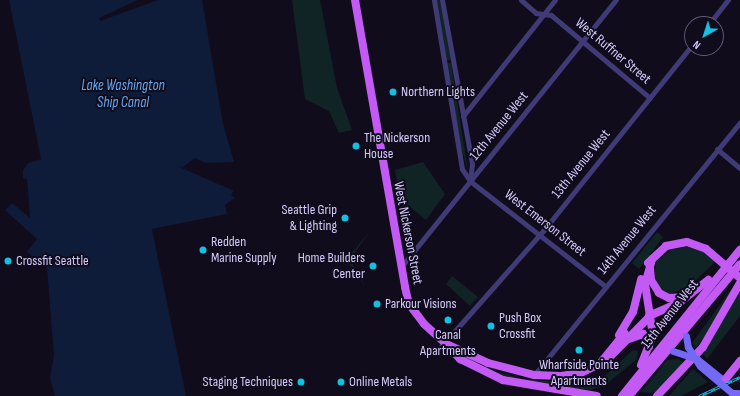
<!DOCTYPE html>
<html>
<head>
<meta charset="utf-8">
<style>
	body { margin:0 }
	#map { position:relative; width:740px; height:396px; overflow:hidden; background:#100c1b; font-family:"Sofia Sans Condensed",sans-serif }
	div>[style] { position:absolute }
	.green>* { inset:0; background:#102425 }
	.water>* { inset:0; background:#0e1b39 }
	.pier>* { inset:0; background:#100c1b }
	.street>* { height:5px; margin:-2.5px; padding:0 2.5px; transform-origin:2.5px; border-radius:2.5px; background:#403b77 }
	.secondary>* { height:7px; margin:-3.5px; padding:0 3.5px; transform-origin:3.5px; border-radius:3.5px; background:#7469f4 }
	.primary>* { height:8px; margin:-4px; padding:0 4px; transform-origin:4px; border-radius:4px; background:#c25af3 }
	.rail>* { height:3px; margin-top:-1.5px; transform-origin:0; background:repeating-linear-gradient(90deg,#100c1b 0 4.5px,#11c1e1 0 9px); box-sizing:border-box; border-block:1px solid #11c1e1 }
	.secondary-bridge>* { height:7px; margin:-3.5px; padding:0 3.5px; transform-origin:3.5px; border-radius:3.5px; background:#7469f4 }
	.primary-bridge>* { height:8px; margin:-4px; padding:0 4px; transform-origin:4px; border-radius:4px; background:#c25af3 }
	.dots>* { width:11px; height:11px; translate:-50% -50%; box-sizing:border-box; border:2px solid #100c1b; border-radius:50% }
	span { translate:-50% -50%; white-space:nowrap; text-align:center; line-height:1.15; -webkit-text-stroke:4px #100c1b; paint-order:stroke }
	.street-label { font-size:14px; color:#d3cbfb }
	.poi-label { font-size:14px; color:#d3cbfb }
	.left { translate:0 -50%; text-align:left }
	.right { translate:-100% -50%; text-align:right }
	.water-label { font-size:15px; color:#61a7f3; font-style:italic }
	.north { position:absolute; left:684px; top:16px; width:40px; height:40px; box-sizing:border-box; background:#100c1b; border:1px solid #5e5875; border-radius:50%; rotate:219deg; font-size:11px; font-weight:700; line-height:16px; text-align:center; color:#d3cbfb }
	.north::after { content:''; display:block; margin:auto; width:14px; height:18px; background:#11c1e1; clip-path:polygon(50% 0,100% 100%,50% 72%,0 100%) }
</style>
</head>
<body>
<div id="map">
	<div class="green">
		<div style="clip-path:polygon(292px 0,320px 0,337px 88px,352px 130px,339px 133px,329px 111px,305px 99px)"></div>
		<div style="clip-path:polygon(436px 0,440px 0,451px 60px,446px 61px)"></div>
		<div style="clip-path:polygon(446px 63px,451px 63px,468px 171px,459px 140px)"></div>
		<div style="clip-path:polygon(423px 162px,445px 194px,426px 220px,409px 206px,402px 208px,395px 170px)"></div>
		<div style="clip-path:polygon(371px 230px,353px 255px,353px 265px,366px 288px,349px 263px,350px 255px)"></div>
		<div style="clip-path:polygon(657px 232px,663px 237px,639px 269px,632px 263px)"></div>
		<div style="clip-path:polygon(688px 247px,703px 252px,715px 262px,689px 287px,667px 295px,654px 281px,656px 262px,673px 249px)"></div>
		<div style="clip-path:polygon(452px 276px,478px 297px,470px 306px,446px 284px)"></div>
		<div style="clip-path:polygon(735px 284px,710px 329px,696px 348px,692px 343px)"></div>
		<div style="clip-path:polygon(740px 288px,740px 316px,707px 359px,703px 354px)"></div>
		<div style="clip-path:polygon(633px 350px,638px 351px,637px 359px,604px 386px,589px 390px,534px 385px,481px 368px,523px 379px,588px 384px,598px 382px)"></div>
		<div style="clip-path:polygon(678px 359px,684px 363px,682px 368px,653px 393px,641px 392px,667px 360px)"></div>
		<div style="clip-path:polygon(693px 369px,708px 382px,681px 396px,669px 396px)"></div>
	</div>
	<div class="water">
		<div style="clip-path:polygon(9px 0,202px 0,223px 124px,234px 162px,206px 163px,195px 158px,183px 167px,236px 187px,231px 195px,235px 198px,225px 205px,227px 214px,152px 229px,186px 396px,55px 396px,50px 378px,54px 355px,47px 268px,27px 252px,37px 239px,5px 210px,12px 203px,30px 218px,27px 179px,23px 178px,23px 170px,28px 163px,41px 159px)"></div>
	</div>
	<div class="pier">
		<div style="clip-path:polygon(138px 0,158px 0,100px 21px,99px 18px)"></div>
		<div style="clip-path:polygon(177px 166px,213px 177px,236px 187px,234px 191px)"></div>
	</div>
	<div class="street">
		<div style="left:434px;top:0;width:171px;rotate:80.6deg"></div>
		<div style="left:462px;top:169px;width:14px;rotate:56deg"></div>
		<div style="left:470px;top:181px;width:171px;rotate:37.9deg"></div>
		<div style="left:442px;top:0;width:167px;rotate:79.6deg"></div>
		<div style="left:472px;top:164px;width:16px;rotate:97deg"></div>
		<div style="left:521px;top:0;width:20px;rotate:41deg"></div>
		<div style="left:536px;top:13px;width:15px;rotate:8deg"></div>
		<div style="left:551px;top:15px;width:129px;rotate:40deg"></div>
		<div style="left:709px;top:24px;width:31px;rotate:-52deg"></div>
		<div style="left:463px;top:116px;width:148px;rotate:-51.6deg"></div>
		<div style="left:717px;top:149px;width:30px;rotate:40deg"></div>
		<div style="left:401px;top:267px;width:343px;rotate:-51.2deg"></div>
		<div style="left:438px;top:350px;width:159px;rotate:-48.6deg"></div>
		<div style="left:543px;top:231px;width:238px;rotate:-51.3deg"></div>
		<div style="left:534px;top:375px;width:326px;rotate:-50.8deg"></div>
	</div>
	<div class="secondary">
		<div style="left:697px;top:359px;width:35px;rotate:39deg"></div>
	</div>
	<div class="primary">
		<div style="left:355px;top:0;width:291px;rotate:80.1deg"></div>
		<div style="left:405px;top:287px;width:17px;rotate:77deg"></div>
		<div style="left:409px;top:304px;width:25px;rotate:53deg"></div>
		<div style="left:424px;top:324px;width:30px;rotate:42deg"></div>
		<div style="left:446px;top:344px;width:46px;rotate:24.3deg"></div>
		<div style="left:488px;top:363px;width:48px;rotate:14.6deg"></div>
		<div style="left:534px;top:375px;width:27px;rotate:2deg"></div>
		<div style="left:561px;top:376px;width:20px;rotate:-9deg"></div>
		<div style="left:581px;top:373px;width:28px;rotate:-26deg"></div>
		<div style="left:606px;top:361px;width:66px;rotate:-45.6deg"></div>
		<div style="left:648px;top:263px;width:25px;rotate:-43deg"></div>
		<div style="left:666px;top:246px;width:21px;rotate:-11deg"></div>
		<div style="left:650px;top:268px;width:12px;rotate:85deg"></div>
		<div style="left:651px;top:280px;width:15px;rotate:58deg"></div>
		<div style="left:659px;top:293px;width:11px;rotate:27deg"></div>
		<div style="left:669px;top:298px;width:15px;rotate:-4deg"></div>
		<div style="left:649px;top:316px;width:34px;rotate:-24deg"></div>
		<div style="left:680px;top:302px;width:36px;rotate:-38deg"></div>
		<div style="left:619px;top:335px;width:27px;rotate:-59deg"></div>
		<div style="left:633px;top:312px;width:34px;rotate:-76deg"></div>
		<div style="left:629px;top:339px;width:15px;rotate:-20deg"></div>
		<div style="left:643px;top:334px;width:14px;rotate:65deg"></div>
		<div style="left:446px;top:344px;width:21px;rotate:47deg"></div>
		<div style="left:460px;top:359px;width:48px;rotate:26deg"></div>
		<div style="left:503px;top:380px;width:95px;rotate:9.7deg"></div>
		<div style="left:602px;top:361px;width:36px;rotate:-51deg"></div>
		<div style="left:641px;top:365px;width:31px;rotate:-68deg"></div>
		<div style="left:653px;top:336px;width:53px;rotate:-98.7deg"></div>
		<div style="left:645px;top:284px;width:26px;rotate:-74deg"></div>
		<div style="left:724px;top:381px;width:26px;rotate:-51deg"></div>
		<div style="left:622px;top:396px;width:188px;rotate:-51.1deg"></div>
		<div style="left:629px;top:396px;width:172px;rotate:-49.9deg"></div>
		<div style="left:657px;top:396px;width:67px;rotate:-46.8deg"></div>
		<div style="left:703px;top:347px;width:74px;rotate:-60deg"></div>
	</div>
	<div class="rail">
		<div style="left:699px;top:396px;width:45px;rotate:-24.9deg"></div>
	</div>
	<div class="secondary-bridge">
		<div style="left:686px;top:336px;width:11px;rotate:80deg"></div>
		<div style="left:688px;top:347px;width:22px;rotate:58deg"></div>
		<div style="left:700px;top:366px;width:42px;rotate:40.2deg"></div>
		<div style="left:732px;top:393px;width:6px"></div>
		<div style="left:673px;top:351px;width:25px;rotate:18deg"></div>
	</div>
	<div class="primary-bridge">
		<div style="left:687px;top:242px;width:20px;rotate:20deg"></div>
		<div style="left:706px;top:249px;width:45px;rotate:40.5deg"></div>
	</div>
	<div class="dots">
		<div style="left:393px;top:92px;background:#11c1e1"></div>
		<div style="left:356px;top:146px;background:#11c1e1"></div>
		<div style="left:345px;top:218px;background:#11c1e1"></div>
		<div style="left:203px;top:250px;background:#11c1e1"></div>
		<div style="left:8px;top:261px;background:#11c1e1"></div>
		<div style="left:373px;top:266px;background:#11c1e1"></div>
		<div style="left:377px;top:304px;background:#11c1e1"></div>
		<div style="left:448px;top:320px;background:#11c1e1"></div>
		<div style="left:491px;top:326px;background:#11c1e1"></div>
		<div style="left:579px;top:350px;background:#11c1e1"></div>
		<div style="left:301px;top:382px;background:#11c1e1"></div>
		<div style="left:341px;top:382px;background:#11c1e1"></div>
	</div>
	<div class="street-label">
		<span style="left:613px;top:51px;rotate:40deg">West Ruffner Street</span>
		<span style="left:499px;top:126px;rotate:-51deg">12th Avenue West</span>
		<span style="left:581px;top:164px;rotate:-51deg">13th Avenue West</span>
		<span style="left:545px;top:223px;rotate:38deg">West Emerson Street</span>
		<span style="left:408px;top:233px;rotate:79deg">West Nickerson Street</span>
		<span style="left:627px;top:240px;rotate:-51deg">14th Avenue West</span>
		<span style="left:670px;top:314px;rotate:-52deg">15th Avenue West</span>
	</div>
	<div class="poi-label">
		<span class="left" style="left:401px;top:92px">Northern Lights</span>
		<span class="left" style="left:364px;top:146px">The Nickerson<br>House</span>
		<span class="right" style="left:337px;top:218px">Seattle Grip<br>&amp; Lighting</span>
		<span class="left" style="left:211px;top:250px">Redden<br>Marine Supply</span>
		<span class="right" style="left:365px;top:266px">Home Builders<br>Center</span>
		<span class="left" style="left:16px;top:261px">Crossfit Seattle</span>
		<span class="left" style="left:385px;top:304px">Parkour Visions</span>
		<span class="left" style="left:499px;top:326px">Push Box<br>Crossfit</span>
		<span style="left:448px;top:343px">Canal<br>Apartments</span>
		<span style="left:579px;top:373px">Wharfside Pointe<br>Apartments</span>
		<span class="right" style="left:293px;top:382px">Staging Techniques</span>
		<span class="left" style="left:349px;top:382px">Online Metals</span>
	</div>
	<div class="water-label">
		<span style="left:123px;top:94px">Lake Washington<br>Ship Canal</span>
	</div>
	<div class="north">N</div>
</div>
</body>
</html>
